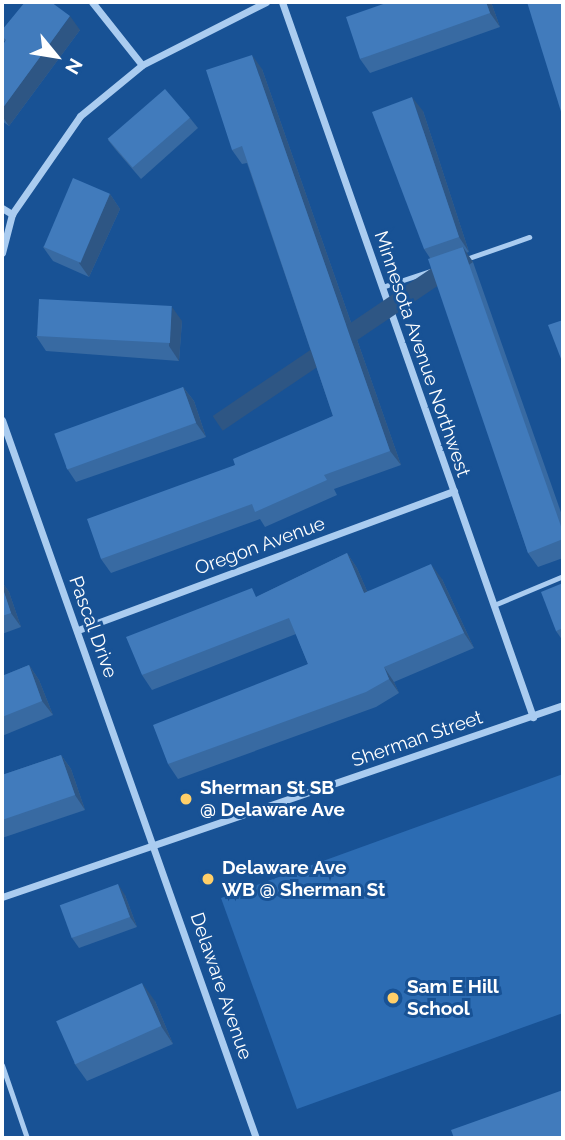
<!DOCTYPE html>
<html>
<head>
<meta charset="utf-8">
<style>
	body { margin:0 }
	#map { position:relative; width:565px; height:1140px; overflow:hidden; background:#185295; font-family:Raleway,sans-serif }
	div>[style] { position:absolute }
	.green>* { inset:0; background:#2c6cb3 }
	.lane>* { height:5px; margin:-2.5px; padding:0 2.5px; transform-origin:2.5px; border-radius:2.5px; background:#aaccf0 }
	.street>* { height:7px; margin:-3.5px; padding:0 3.5px; transform-origin:3.5px; border-radius:3.5px; background:#aaccf0 }
	.wall>* { inset:0; background:#386aa2 }
	.shaded-wall>* { inset:0; background:#2e5684; transform-origin:0 0 }
	.building>* { inset:0; background:#417bbc; transform-origin:0 0 }
	.dots>* { width:19px; height:19px; translate:-50% -50%; box-sizing:border-box; border:4px solid #185295; border-radius:50% }
	span { translate:-50% -50%; white-space:nowrap; text-align:center; line-height:1.15; -webkit-text-stroke:6px #185295; paint-order:stroke }
	.street-label { font-size:19px; color:#fff }
	.poi-label { font-size:19px; color:#fff; font-weight:700 }
	.left { translate:0 -50%; text-align:left }
	.frame { position:absolute; inset:0; border:4px solid #fff; pointer-events:none }
	.north { position:absolute; left:21px; top:21px; width:70px; height:70px; -webkit-text-stroke:5px #185295; paint-order:stroke; rotate:120deg; font-size:19px; font-weight:700; line-height:28px; text-align:center; color:#fff }
	.north::after { content:''; display:block; margin:auto; width:24px; height:32px; background:#fff; clip-path:polygon(50% 0,100% 100%,50% 72%,0 100%) }
</style>
</head>
<body>
<div id="map">
	<div class="green">
		<div style="clip-path:polygon(563px 774px,563px 1013px,297px 1109px,221px 898px)"></div>
	</div>
	<div class="lane">
		<div style="left:466px;top:259px;width:67px;rotate:-19.2deg"></div>
		<div style="left:382px;top:287px;width:57px;rotate:-18.4deg"></div>
		<div style="left:494px;top:605px;width:75px;rotate:-22.8deg"></div>
		<div style="left:2px;top:1065px;width:77px;rotate:71.1deg"></div>
	</div>
	<div class="street">
		<div style="left:92px;top:2px;width:80px;rotate:51.6deg"></div>
		<div style="left:282px;top:2px;width:758px;rotate:70.66deg"></div>
		<div style="left:2px;top:208px;width:12px;rotate:31deg"></div>
		<div style="left:2px;top:253px;width:40px;rotate:-75.6deg"></div>
		<div style="left:12px;top:214px;width:119px;rotate:-55.2deg"></div>
		<div style="left:80px;top:116px;width:80px;rotate:-39.4deg"></div>
		<div style="left:142px;top:65px;width:139px;rotate:-26.9deg"></div>
		<div style="left:2px;top:420px;width:762px;rotate:70.52deg"></div>
		<div style="left:78px;top:630px;width:401px;rotate:-20.3deg"></div>
		<div style="left:2px;top:897px;width:593px;rotate:-18.89deg"></div>
	</div>
	<div class="wall">
		<div style="clip-path:polygon(491px 2px,500px 27px,370px 73px,360px 59px)"></div>
		<div style="clip-path:polygon(2px 30px,80px 30px,9px 126px,2px 121px,2px 46px,5px 42px,2px 38px)"></div>
		<div style="clip-path:polygon(262px 69px,401px 465px,334px 489px,337px 495px,265px 527px,260px 519px,111px 573px,101px 559px,235px 465px,333px 416px,247px 163px,242px 164px,232px 150px)"></div>
		<div style="clip-path:polygon(423px 111px,469px 252px,466px 253px,473px 262px,563px 518px,563px 558px,538px 567px,528px 553px,430px 258px,424px 249px)"></div>
		<div style="clip-path:polygon(190px 118px,198px 128px,141px 179px,116px 150px,108px 140px)"></div>
		<div style="clip-path:polygon(110px 194px,120px 209px,89px 277px,53px 261px,43px 247px)"></div>
		<div style="clip-path:polygon(182px 321px,179px 361px,46px 351px,36px 336px)"></div>
		<div style="clip-path:polygon(183px 387px,194px 401px,206px 437px,76px 482px,66px 467px)"></div>
		<div style="clip-path:polygon(347px 553px,357px 568px,367px 591px,442px 579px,474px 648px,394px 682px,399px 693px,376px 707px,178px 779px,168px 764px,308px 664px,296px 634px,152px 690px,142px 675px,258px 596px)"></div>
		<div style="clip-path:polygon(2px 582px,9px 592px,21px 627px,2px 634px)"></div>
		<div style="clip-path:polygon(563px 583px,563px 641px,556px 631px)"></div>
		<div style="clip-path:polygon(29px 665px,39px 680px,53px 715px,2px 736px,2px 676px)"></div>
		<div style="clip-path:polygon(61px 755px,71px 769px,85px 810px,2px 838px,2px 775px)"></div>
		<div style="clip-path:polygon(125px 895px,137px 927px,79px 948px,72px 938px)"></div>
		<div style="clip-path:polygon(155px 1001px,173px 1044px,87px 1081px,74px 1063px)"></div>
	</div>
	<div class="shaded-wall">
		<div style="clip-path:polygon(486px 2px,491px 2px,500px 27px,490px 13px)"></div>
		<div style="clip-path:polygon(70px 16px,80px 30px,9px 126px,2px 116px,2px 109px)"></div>
		<div style="clip-path:polygon(252px 55px,262px 69px,401px 465px,390px 451px)"></div>
		<div style="clip-path:polygon(412px 97px,423px 111px,469px 252px,459px 237px)"></div>
		<div style="clip-path:polygon(110px 194px,120px 209px,89px 277px,79px 263px)"></div>
		<div style="left:463px;top:247px;width:18px;height:302px;rotate:56deg"></div>
		<div style="clip-path:polygon(172px 307px,182px 321px,179px 361px,169px 346px)"></div>
		<div style="clip-path:polygon(183px 387px,194px 401px,206px 437px,196px 423px)"></div>
		<div style="clip-path:polygon(347px 553px,357px 568px,374px 607px,364px 593px)"></div>
		<div style="clip-path:polygon(431px 564px,442px 579px,474px 648px,464px 633px)"></div>
		<div style="clip-path:polygon(2px 582px,9px 592px,21px 627px,11px 613px,2px 586px)"></div>
		<div style="clip-path:polygon(29px 665px,39px 680px,53px 715px,42px 701px)"></div>
		<div style="clip-path:polygon(384px 667px,394px 682px,399px 693px,389px 679px)"></div>
		<div style="clip-path:polygon(61px 755px,71px 769px,85px 810px,75px 795px)"></div>
		<div style="clip-path:polygon(118px 884px,125px 895px,137px 927px,130px 917px)"></div>
		<div style="clip-path:polygon(142px 983px,155px 1001px,173px 1044px,161px 1026px)"></div>
	</div>
	<div class="building">
		<div style="clip-path:polygon(25px 2px,51px 2px,70px 16px,2px 109px,2px 46px,6px 40px,2px 36px,2px 30px)"></div>
		<div style="clip-path:polygon(389px 2px,486px 2px,490px 13px,360px 59px,346px 17px)"></div>
		<div style="clip-path:polygon(527px 2px,563px 2px,563px 118px)"></div>
		<div style="clip-path:polygon(252px 55px,390px 451px,324px 475px,327px 480px,255px 512px,252px 504px,101px 559px,87px 519px,235px 465px,233px 459px,333px 416px,242px 146px,232px 150px,206px 70px)"></div>
		<div style="left:165px;top:89px;width:38px;height:76px;rotate:49deg"></div>
		<div style="clip-path:polygon(412px 97px,459px 237px,424px 249px,372px 112px)"></div>
		<div style="left:73px;top:178px;width:40px;height:75px;rotate:23deg"></div>
		<div style="clip-path:polygon(463px 247px,563px 532px,563px 539px,528px 553px,428px 259px)"></div>
		<div style="left:39px;top:299px;width:133px;height:37px;rotate:3deg"></div>
		<div style="clip-path:polygon(563px 320px,563px 364px,548px 325px)"></div>
		<div style="left:183px;top:387px;width:38px;height:137px;rotate:70deg"></div>
		<div style="clip-path:polygon(347px 553px,364px 593px,431px 564px,464px 633px,384px 667px,389px 679px,366px 692px,168px 764px,153px 725px,308px 664px,289px 618px,142px 675px,126px 637px,252px 588px,256px 597px)"></div>
		<div style="clip-path:polygon(563px 583px,563px 628px,556px 631px,541px 592px)"></div>
		<div style="clip-path:polygon(2px 586px,11px 613px,2px 616px)"></div>
		<div style="clip-path:polygon(29px 665px,42px 701px,2px 717px,2px 676px)"></div>
		<div style="clip-path:polygon(61px 755px,75px 795px,2px 820px,2px 775px)"></div>
		<div style="left:118px;top:884px;width:35px;height:62px;rotate:70deg"></div>
		<div style="left:142px;top:983px;width:47px;height:94px;rotate:66deg"></div>
		<div style="clip-path:polygon(563px 1090px,563px 1138px,454px 1138px,451px 1130px)"></div>
	</div>
	<div class="dots">
		<div style="left:186px;top:799px;background:#ffcf69"></div>
		<div style="left:208px;top:879px;background:#ffcf69"></div>
		<div style="left:393px;top:998px;background:#ffcf69"></div>
	</div>
	<div class="street-label">
		<span style="left:422px;top:354px;rotate:71deg">Minnesota Avenue Northwest</span>
		<span style="left:260px;top:546px;rotate:-20deg">Oregon Avenue</span>
		<span style="left:93px;top:627px;rotate:70deg">Pascal Drive</span>
		<span style="left:417px;top:739px;rotate:-19deg">Sherman Street</span>
		<span style="left:221px;top:986px;rotate:71deg">Delaware Avenue</span>
	</div>
	<div class="poi-label">
		<span class="left" style="left:200px;top:799px">Sherman St SB<br>@ Delaware Ave</span>
		<span class="left" style="left:222px;top:879px">Delaware Ave<br>WB @ Sherman St</span>
		<span class="left" style="left:407px;top:998px">Sam E Hill<br>School</span>
	</div>
	<div class="frame"></div>
	<div class="north">N</div>
</div>
</body>
</html>
